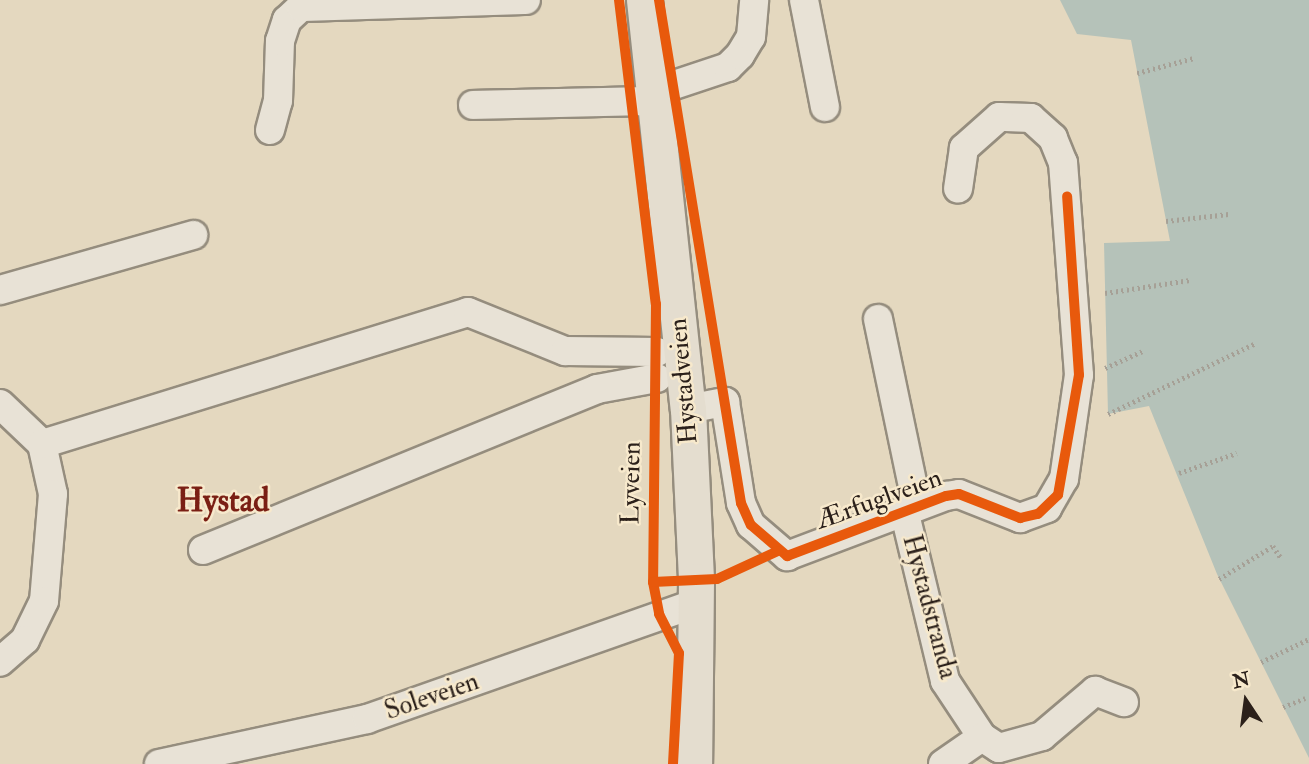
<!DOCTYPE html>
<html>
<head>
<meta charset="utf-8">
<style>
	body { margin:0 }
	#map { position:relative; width:1309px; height:764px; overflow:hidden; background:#e4d8bf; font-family:"IM FELL Double Pica",serif }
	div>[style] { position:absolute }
	.water>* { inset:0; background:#b5c2b9 }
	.path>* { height:4.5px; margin-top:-2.25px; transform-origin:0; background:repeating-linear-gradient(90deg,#a6a096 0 2px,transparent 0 5.5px) }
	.roads { filter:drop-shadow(2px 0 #958d7e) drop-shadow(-2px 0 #958d7e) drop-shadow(0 2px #958d7e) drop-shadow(0 -2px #958d7e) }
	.minor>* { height:28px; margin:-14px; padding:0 14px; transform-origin:14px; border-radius:14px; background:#e8e2d6 }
	.major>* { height:35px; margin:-17.5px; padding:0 17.5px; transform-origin:17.5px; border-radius:17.5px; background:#e4ddcf }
	.cycleway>* { height:10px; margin:-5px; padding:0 5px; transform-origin:5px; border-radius:5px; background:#e8590c }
	span { translate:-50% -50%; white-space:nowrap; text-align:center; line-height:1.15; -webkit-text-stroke:5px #f7e9cc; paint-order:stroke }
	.street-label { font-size:26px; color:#2b201a }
	.district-label { font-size:33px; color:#7a1f14; font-weight:700 }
	.north { position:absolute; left:1211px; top:666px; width:70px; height:70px; -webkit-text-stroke:5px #f7e9cc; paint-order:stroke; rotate:347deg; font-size:19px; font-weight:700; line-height:28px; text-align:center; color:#2b201a }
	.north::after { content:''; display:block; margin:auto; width:24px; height:32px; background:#2b201a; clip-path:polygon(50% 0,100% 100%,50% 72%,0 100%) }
</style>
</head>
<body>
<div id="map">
	<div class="water">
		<div style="clip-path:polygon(1060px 0,1309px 0,1309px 758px,1217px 574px,1149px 406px,1108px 414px,1104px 243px,1170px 241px,1131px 40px,1077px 34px)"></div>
	</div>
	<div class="path">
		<div style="left:1137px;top:73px;width:59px;rotate:-14.7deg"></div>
		<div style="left:1166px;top:221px;width:63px;rotate:-6.3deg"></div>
		<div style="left:1105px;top:293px;width:86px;rotate:-8.7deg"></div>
		<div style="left:1105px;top:368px;width:42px;rotate:-24.1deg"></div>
		<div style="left:1108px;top:414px;width:164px;rotate:-25.6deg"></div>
		<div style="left:1179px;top:473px;width:61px;rotate:-19deg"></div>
		<div style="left:1219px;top:579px;width:63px;rotate:-31.4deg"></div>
		<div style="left:1273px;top:546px;width:14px;rotate:56deg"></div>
		<div style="left:1261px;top:662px;width:53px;rotate:-25.6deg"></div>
		<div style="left:1283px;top:707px;width:24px;rotate:-22deg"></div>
	</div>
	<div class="roads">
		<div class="minor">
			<div style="left:804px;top:0;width:109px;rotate:78.9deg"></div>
			<div style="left:674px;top:85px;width:57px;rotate:-18.4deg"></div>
			<div style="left:728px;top:67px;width:17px;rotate:-45deg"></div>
			<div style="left:740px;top:55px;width:21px;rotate:-59deg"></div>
			<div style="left:751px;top:37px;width:37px;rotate:-85deg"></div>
			<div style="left:473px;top:105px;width:183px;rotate:-1.3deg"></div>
			<div style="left:270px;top:130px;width:30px;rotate:-75deg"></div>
			<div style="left:278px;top:101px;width:60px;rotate:-88.1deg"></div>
			<div style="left:280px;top:41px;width:22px;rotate:-72deg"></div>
			<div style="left:287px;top:20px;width:19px;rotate:-43deg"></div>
			<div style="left:301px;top:7px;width:225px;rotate:-1.8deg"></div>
			<div style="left:0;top:290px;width:201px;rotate:-15.9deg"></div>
			<div style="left:878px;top:319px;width:191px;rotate:78.2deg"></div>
			<div style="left:0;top:404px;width:58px;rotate:43.6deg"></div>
			<div style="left:42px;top:444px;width:51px;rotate:77.6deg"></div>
			<div style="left:53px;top:494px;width:107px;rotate:94.8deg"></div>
			<div style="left:44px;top:601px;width:43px;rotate:116deg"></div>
			<div style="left:25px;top:640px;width:33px;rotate:139deg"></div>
			<div style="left:688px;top:409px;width:38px;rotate:-11deg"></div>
			<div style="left:725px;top:402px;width:102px;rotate:81deg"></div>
			<div style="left:741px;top:503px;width:24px;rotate:66deg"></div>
			<div style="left:751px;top:525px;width:48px;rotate:40.7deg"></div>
			<div style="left:787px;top:556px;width:170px;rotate:-20.7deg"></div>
			<div style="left:946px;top:496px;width:13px;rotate:-9deg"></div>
			<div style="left:959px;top:494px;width:66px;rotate:21.5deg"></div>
			<div style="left:1020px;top:518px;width:29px;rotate:-20deg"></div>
			<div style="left:1047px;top:508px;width:34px;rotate:-60deg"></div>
			<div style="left:1064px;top:479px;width:105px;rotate:-81.8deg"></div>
			<div style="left:1079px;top:375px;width:213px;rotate:-94.3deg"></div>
			<div style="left:1063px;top:163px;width:27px;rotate:-112deg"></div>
			<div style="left:1053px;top:138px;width:30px;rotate:-138deg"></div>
			<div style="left:1031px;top:118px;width:32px;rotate:-178deg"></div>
			<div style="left:999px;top:117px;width:47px;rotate:138.5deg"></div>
			<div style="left:964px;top:148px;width:41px;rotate:98.3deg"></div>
			<div style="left:42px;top:444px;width:446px;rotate:-17.2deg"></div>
			<div style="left:468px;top:312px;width:105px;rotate:21.9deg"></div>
			<div style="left:565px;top:351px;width:92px;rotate:0.6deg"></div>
			<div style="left:904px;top:510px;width:176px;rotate:76.5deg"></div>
			<div style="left:945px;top:681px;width:67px;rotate:56.5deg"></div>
			<div style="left:982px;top:737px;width:20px;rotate:33deg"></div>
			<div style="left:999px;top:748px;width:45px;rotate:-15.6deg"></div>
			<div style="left:1042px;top:736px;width:70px;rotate:-40.3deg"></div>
			<div style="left:1095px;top:691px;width:31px;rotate:21deg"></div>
			<div style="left:203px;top:550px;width:426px;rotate:-22.2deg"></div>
			<div style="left:597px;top:389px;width:61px;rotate:-10.4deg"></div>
			<div style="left:159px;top:764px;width:213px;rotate:-12.2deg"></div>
			<div style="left:367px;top:719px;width:349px;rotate:-19.4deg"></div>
			<div style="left:943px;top:764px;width:47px;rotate:-34.7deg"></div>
		</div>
		<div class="major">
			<div style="left:644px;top:0;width:411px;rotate:83.9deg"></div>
			<div style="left:688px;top:409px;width:172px;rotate:87.3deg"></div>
			<div style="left:696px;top:581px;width:183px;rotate:90.6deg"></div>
		</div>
	</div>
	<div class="cycleway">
		<div style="left:619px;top:0;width:306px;rotate:83.1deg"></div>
		<div style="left:656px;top:304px;width:278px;rotate:90.6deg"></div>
		<div style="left:653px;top:582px;width:33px;rotate:79deg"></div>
		<div style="left:659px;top:614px;width:44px;rotate:62.9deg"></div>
		<div style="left:679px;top:653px;width:111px;rotate:93.1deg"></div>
		<div style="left:659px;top:0;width:510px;rotate:80.74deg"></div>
		<div style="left:741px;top:503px;width:24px;rotate:66deg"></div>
		<div style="left:751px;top:525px;width:48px;rotate:40.7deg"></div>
		<div style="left:787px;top:556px;width:170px;rotate:-20.7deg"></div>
		<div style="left:946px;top:496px;width:13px;rotate:-9deg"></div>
		<div style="left:959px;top:494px;width:66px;rotate:21.5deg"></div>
		<div style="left:1020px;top:518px;width:18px;rotate:-13deg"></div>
		<div style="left:1038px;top:514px;width:28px;rotate:-44deg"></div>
		<div style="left:1058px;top:495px;width:122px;rotate:-80.1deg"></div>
		<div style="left:1079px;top:375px;width:179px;rotate:-93.8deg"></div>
		<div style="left:653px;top:582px;width:64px;rotate:-2.7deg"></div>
		<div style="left:717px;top:579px;width:67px;rotate:-24.7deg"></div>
	</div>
	<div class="street-label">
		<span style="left:684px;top:381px;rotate:-95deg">Hystadveien</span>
		<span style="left:632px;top:483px;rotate:-89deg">Lyveien</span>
		<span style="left:879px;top:500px;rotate:-20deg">Ærfuglveien</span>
		<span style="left:929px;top:607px;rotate:75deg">Hystadstranda</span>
		<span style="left:432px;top:697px;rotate:-19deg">Soleveien</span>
	</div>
	<div class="district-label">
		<span style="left:223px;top:501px">Hystad</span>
	</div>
	<div class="north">N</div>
</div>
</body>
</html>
